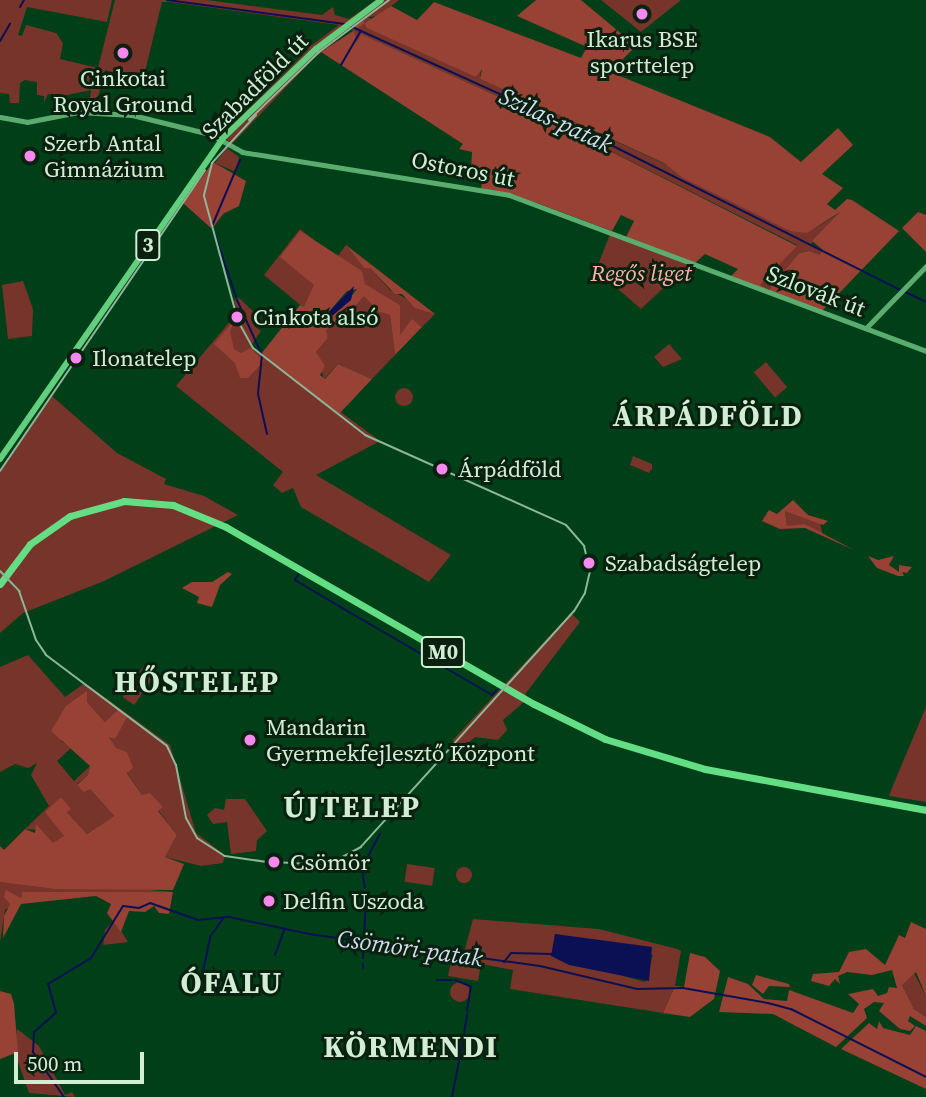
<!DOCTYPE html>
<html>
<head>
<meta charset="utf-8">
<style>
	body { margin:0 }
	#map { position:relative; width:926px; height:1097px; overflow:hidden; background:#013f18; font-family:"Source Serif 4",serif }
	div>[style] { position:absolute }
	.green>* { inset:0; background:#77342a; transform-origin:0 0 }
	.round { border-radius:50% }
	.forest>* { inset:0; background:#984135 }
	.water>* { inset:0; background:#0b1054 }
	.stream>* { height:2px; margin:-1px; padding:0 1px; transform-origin:1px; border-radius:1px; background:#0b1054 }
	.secondary>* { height:5px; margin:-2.5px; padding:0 2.5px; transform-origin:2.5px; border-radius:2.5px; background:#5bad6f }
	.primary>* { height:6px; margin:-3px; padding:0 3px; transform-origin:3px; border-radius:3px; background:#62ce7e }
	.trunk>* { height:7px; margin:-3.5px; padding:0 3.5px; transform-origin:3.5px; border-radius:3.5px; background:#64de84 }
	.tram>* { height:2px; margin:-1px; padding:0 1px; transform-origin:1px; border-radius:1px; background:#8eb698 }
	.dots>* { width:19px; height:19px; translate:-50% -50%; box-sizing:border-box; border:4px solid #0a2110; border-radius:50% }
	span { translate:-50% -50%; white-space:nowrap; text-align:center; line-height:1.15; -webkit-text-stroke:6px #0a2110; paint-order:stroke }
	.shield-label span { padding:2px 5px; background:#0a2110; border:2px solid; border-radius:5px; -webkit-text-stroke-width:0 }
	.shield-label { font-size:21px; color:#d1eed5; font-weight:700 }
	.poi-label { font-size:23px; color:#d1eed5 }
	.left { translate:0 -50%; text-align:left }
	.street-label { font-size:23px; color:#d1eed5 }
	.park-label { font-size:23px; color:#feb4a7; font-style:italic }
	.water-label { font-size:24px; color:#d5dcf1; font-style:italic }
	.district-label { font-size:30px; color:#d1eed5; font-weight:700; letter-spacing:2px }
	.scale { position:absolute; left:14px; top:1052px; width:130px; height:32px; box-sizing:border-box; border:4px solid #d1eed5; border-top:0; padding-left:9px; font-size:21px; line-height:24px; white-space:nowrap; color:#d1eed5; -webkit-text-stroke:5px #0a2110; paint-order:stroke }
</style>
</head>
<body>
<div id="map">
	<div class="green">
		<div style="clip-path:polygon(0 0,112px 0,107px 22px,27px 7px,18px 35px,22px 36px,26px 25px,56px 33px,63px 43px,60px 59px,98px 68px,115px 0,207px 0,322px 15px,333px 7px,335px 15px,349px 19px,376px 0,399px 0,378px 16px,368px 17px,476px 77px,481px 68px,480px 79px,663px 163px,790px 231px,817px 227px,841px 212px,811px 244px,823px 250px,820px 256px,809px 251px,799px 253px,770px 290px,759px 286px,797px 245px,545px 118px,374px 40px,361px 35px,357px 42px,352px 28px,313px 59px,232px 144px,222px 135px,309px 49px,296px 40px,312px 45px,339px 25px,170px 2px,162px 2px,143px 80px,105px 70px,95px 109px,89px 108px,91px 90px,58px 97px,48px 94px,44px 102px,44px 96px,37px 95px,37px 82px,25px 80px,20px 83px,19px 103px,10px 103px,9px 94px,0 93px)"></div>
		<div style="clip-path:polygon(601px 0,681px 0,641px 32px)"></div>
		<div style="clip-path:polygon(227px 148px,239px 157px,236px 172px,215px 163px)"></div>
		<div style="clip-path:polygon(300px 229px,336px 257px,304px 308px,264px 275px)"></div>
		<div style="clip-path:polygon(610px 234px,689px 264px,641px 309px,596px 270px)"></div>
		<div style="clip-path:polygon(346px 245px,364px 268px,370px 268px,390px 290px,435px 314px,422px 327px,412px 320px,400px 336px,400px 305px,364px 284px,337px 257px)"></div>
		<div style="clip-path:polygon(23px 281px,33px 309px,32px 336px,8px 339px,2px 285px)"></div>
		<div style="clip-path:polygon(364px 295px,379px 312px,390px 315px,395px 355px,372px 379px,338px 364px,324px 379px,316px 352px,328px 338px,325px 330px,348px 314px)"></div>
		<div style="clip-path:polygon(239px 298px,260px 318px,254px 326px,261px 331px,252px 344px,254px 348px,380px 441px,316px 475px,451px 555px,429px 582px,301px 507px,293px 488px,282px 493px,273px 485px,283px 472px,176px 386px,237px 313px,234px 301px)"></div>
		<div style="clip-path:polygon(669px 344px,682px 359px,663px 367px,654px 357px)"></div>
		<div style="left:766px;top:362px;width:33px;height:16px;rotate:50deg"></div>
		<div class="round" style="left:395px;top:388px;width:18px;height:18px"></div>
		<div style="clip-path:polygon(52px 396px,117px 453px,166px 479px,164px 484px,204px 496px,238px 515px,104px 581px,23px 613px,0 633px,0 472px)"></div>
		<div style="clip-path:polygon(633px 456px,652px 464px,652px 469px,649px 473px,630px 465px)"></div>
		<div style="clip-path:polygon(785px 510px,820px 523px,823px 536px,805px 524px,787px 527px)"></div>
		<div style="clip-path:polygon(571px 613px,580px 622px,526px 693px,524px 702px,503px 720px,507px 730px,498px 740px,475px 737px,466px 745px,452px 741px)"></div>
		<div style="clip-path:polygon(28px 655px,65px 697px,85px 683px,170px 745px,196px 833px,225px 855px,223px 863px,201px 866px,165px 857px,177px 835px,158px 810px,163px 807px,142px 795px,127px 772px,109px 736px,115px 739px,120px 725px,105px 722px,87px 702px,61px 741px,71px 748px,57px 761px,74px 781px,90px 766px,88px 775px,77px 784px,89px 788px,114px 816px,93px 830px,139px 889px,173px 892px,22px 892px,21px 899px,5px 910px,0 942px,0 882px,107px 889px,91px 831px,87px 834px,67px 812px,62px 797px,64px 836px,59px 841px,53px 844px,38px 830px,25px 829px,49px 806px,31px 775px,37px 763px,28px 768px,15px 764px,0 772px,0 667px)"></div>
		<div style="left:145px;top:664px;width:14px;height:40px;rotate:34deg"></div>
		<div style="clip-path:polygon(926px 707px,926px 802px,889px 796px,894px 783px)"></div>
		<div style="clip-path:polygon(226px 799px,245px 799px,267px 831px,257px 840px,256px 851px,231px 854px,227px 822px,213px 824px,207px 815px,215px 808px,224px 810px)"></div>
		<div style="left:407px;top:864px;width:28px;height:18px;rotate:8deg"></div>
		<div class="round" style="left:456px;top:867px;width:16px;height:16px"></div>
		<div style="clip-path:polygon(evenodd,473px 919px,599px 929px,677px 949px,681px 951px,675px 986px,663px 1013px,510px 989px,513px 970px,481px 964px,478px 981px,448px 976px,453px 953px,464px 953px,473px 919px,555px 934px,653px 955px,645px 982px,552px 956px,555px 934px)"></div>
		<div style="clip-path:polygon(114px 920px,128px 942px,103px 945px,105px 930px)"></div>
		<div style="clip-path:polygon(913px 971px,926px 996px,926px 1017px,914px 1009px,902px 985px)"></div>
		<div class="round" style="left:450px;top:982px;width:20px;height:20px"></div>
		<div style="clip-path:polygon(17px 1029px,39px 1046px,65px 1095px,72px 1092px,75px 1097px,29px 1093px,15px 1053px)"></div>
	</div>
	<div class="forest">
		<div style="clip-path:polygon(evenodd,536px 0,581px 0,636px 46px,610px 72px,770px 137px,801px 162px,838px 128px,853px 145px,822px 174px,843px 188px,827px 204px,835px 210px,847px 199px,852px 200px,899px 231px,822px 311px,731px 276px,738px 269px,705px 254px,695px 263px,626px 237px,634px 221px,621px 215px,612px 231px,537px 203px,481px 188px,484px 174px,471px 168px,472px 152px,459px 149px,463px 144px,321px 52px,391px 6px,417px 20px,434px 2px,581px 58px,587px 47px,517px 16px,536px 0,363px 21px,367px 28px,476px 77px,482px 69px,480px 79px,664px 163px,683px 178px,790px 231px,807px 233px,840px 212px,812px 241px,823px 250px,820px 255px,809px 251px,799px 253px,769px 290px,760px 285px,797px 246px,545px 118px,361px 34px,357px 42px,353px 28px,363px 21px)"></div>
		<div style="clip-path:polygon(213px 162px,246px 181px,239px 206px,223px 214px,212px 229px,183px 203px)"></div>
		<div style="clip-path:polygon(918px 212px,926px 215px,926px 252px,902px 228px)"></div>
		<div style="clip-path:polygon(evenodd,300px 231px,362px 271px,365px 284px,400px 305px,400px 335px,412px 319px,422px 327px,395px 355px,390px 315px,379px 312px,364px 296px,348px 314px,326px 330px,328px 338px,316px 352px,325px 366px,320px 375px,325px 379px,338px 364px,372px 379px,339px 414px,261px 354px,300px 305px,304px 307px,314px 285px,280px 257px,300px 231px,357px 289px,342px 308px,326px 315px,347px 291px,357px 289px)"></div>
		<div style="clip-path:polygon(346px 245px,435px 314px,415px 308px,402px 294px,395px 294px,370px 268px,364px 268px)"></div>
		<div style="clip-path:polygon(235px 319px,230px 332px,234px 349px,241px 353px,250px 348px,264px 361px,248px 378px,240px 378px,235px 363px,214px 344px)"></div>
		<div style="clip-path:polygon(793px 500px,808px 515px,828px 521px,823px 525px,785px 511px,787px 526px,805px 524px,854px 550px,805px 528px,780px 529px,762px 521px,769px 510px,777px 514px)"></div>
		<div style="clip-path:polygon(868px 556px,878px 560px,894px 556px,889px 565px,899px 572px,899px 565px,912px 567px,907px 573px,902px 572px,904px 576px,898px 576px,877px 568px)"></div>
		<div style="clip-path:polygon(228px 572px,232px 574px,220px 585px,212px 607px,197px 603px,199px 597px,182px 588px,192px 582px,212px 582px)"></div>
		<div style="clip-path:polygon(87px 691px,87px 702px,105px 722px,118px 710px,127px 717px,115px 739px,109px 737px,116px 748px,127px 752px,133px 768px,127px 773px,142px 795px,150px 793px,163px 807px,158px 811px,177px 835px,165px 857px,184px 864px,173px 890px,56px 889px,0 882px,0 846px,4px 850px,25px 829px,35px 833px,36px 824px,53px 843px,64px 836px,45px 812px,61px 797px,71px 809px,67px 812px,87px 834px,114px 816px,90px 789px,84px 792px,77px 785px,88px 775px,90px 766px,51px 731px,66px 706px)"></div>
		<div style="clip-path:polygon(6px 890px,21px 898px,22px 892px,173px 892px,169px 914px,159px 913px,154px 906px,145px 912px,129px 911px,121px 932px,107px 913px,111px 904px,96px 896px,21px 904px,3px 938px,4px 916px,10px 904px,4px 897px)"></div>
		<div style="clip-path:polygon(911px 922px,926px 929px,926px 996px,916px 972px,902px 985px,914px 1009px,926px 1017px,926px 1026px,910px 1016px,908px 1021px,915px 1026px,910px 1031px,900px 1029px,879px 1011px,884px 1003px,874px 1002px,864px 1009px,867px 1018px,836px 1047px,773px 1014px,719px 1012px,728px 977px,748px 984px,764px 999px,787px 1001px,789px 990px,853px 1013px,859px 1004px,848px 994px,873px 989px,878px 996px,887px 993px,889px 987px,897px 988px,892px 970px,872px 975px,847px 972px,838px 976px,840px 984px,835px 979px,829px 986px,811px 981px,813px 974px,839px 972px,849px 952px,866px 949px,885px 965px,899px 935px,905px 938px)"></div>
		<div style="clip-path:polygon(690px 953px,705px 957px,720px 971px,714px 999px,690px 1017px,663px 1013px,675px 986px,684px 987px)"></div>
		<div style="clip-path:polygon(756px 975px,789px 984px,790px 987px,769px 986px,763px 994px,752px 985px)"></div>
		<div style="clip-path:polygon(0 991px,11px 994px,14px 1004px,18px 1052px,0 1059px)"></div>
		<div style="clip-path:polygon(879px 1021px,883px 1028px,910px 1035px,916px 1026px,926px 1031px,926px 1089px,841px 1049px,869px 1023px,877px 1029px)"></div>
	</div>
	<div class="water">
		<div style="clip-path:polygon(354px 286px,351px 300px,332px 316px,326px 315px)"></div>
		<div style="clip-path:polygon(555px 934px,652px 947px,649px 981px,569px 965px,551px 956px)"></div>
	</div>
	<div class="stream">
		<div style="left:167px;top:0;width:179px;rotate:7.7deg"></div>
		<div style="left:20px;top:7px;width:8px;rotate:-60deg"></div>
		<div style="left:350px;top:26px;width:267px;rotate:24.4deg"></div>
		<div style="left:593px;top:136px;width:343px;rotate:26.6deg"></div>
		<div style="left:0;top:41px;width:20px;rotate:-60deg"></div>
		<div style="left:341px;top:65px;width:39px;rotate:-60deg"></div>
		<div style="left:905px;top:292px;width:23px;rotate:25deg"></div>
		<div style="left:236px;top:297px;width:75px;rotate:-108.7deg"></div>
		<div style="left:212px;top:226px;width:72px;rotate:-67deg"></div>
		<div style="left:237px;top:300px;width:60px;rotate:65.6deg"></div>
		<div style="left:262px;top:355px;width:39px;rotate:96deg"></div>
		<div style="left:258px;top:394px;width:41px;rotate:77.3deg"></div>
		<div style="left:299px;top:573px;width:8px;rotate:120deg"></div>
		<div style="left:295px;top:580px;width:63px;rotate:30.7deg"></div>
		<div style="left:349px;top:612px;width:165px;rotate:30.1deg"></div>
		<div style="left:492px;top:695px;width:7px;rotate:-45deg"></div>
		<div style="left:365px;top:862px;width:32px;rotate:-62deg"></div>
		<div style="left:362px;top:870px;width:18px;rotate:81deg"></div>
		<div style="left:275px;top:955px;width:27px;rotate:-70deg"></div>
		<div style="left:363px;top:958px;width:62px;rotate:-87.2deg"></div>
		<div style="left:504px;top:962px;width:11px;rotate:-52deg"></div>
		<div style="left:511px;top:953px;width:41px;rotate:1.4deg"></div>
		<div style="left:363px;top:968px;width:5px;rotate:-90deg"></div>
		<div style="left:203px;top:971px;width:35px;rotate:-78deg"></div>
		<div style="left:210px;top:937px;width:24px;rotate:-55deg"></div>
		<div style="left:437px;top:980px;width:15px"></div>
		<div style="left:455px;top:980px;width:16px;rotate:22deg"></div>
		<div style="left:467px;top:1011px;width:25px;rotate:-81deg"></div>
		<div style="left:464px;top:1034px;width:20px;rotate:-81deg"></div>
		<div style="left:64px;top:1097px;width:55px;rotate:-124.6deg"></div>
		<div style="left:33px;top:1052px;width:20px;rotate:-87deg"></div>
		<div style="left:34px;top:1032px;width:29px;rotate:-41deg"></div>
		<div style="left:56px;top:1013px;width:30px;rotate:-105deg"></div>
		<div style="left:48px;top:984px;width:50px;rotate:-31.2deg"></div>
		<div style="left:91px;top:958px;width:61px;rotate:-58.4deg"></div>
		<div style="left:123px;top:906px;width:16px;rotate:7deg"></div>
		<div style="left:139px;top:908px;width:12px;rotate:-24deg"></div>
		<div style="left:150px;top:903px;width:51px;rotate:19.5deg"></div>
		<div style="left:198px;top:920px;width:31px;rotate:-6deg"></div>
		<div style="left:229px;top:917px;width:82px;rotate:12deg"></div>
		<div style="left:309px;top:934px;width:233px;rotate:7.9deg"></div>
		<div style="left:540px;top:966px;width:100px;rotate:13.3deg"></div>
		<div style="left:637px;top:989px;width:46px;rotate:-1.2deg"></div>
		<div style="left:683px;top:988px;width:86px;rotate:10deg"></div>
		<div style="left:768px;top:1003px;width:24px;rotate:15deg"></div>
		<div style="left:791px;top:1009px;width:151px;rotate:26.7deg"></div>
		<div style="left:452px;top:1097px;width:62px;rotate:-78.9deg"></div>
	</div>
	<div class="secondary">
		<div style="left:0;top:117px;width:27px;rotate:10deg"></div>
		<div style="left:27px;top:122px;width:52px;rotate:-11.1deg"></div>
		<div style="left:78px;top:112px;width:54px;rotate:3.2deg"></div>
		<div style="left:132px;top:115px;width:80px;rotate:13.7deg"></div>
		<div style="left:210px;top:134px;width:37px;rotate:29deg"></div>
		<div style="left:242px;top:152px;width:270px;rotate:9.1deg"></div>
		<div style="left:509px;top:195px;width:445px;rotate:20.5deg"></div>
		<div style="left:866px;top:328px;width:86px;rotate:-45.9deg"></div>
	</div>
	<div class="primary">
		<div style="left:0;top:459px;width:389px;rotate:-55.2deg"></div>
		<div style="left:222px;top:139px;width:130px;rotate:-43.8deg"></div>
		<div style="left:316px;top:49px;width:81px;rotate:-37deg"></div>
	</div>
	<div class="trunk">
		<div style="left:0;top:584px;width:50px;rotate:-53.1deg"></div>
		<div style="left:30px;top:544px;width:49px;rotate:-35deg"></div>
		<div style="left:70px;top:516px;width:56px;rotate:-15.5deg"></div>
		<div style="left:124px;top:501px;width:49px;rotate:4.7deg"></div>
		<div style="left:173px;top:505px;width:57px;rotate:22.5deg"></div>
		<div style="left:226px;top:527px;width:355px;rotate:29.9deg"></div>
		<div style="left:534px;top:704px;width:79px;rotate:26.2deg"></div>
		<div style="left:605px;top:739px;width:104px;rotate:16.7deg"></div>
		<div style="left:705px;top:769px;width:225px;rotate:10.5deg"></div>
	</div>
	<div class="tram">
		<div style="left:256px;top:115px;width:65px;rotate:132.5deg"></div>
		<div style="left:212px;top:163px;width:34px;rotate:104deg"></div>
		<div style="left:204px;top:196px;width:130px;rotate:74.8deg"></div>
		<div style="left:238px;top:321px;width:31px;rotate:61deg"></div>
		<div style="left:253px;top:348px;width:142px;rotate:37.8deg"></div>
		<div style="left:365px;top:435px;width:220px;rotate:24.1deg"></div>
		<div style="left:566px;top:525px;width:28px;rotate:49deg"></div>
		<div style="left:584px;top:546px;width:26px;rotate:77deg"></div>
		<div style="left:590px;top:571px;width:23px;rotate:103deg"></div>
		<div style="left:585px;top:593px;width:21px;rotate:121deg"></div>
		<div style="left:574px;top:611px;width:318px;rotate:132.1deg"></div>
		<div style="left:361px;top:847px;width:38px;rotate:152deg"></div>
		<div style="left:327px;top:865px;width:53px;rotate:-176.8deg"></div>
		<div style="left:249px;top:120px;width:98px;rotate:-44.2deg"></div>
		<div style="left:319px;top:52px;width:87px;rotate:-36.6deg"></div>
		<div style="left:0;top:471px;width:364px;rotate:-55.7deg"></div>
		<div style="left:0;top:571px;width:28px;rotate:46deg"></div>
		<div style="left:19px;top:591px;width:52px;rotate:70.9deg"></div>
		<div style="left:36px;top:640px;width:18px;rotate:56deg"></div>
		<div style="left:46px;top:655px;width:151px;rotate:36.9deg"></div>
		<div style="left:167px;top:746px;width:21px;rotate:65deg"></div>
		<div style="left:176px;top:765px;width:54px;rotate:79.3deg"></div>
		<div style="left:186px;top:818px;width:23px;rotate:61deg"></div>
		<div style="left:197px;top:838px;width:33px;rotate:33deg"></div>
		<div style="left:225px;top:856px;width:49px;rotate:8.1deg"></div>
	</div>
	<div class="dots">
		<div style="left:642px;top:14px;background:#f689ee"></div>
		<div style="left:123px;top:53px;background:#f689ee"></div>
		<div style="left:30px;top:156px;background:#f689ee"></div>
		<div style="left:237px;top:317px;background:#f689ee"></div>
		<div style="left:76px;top:358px;background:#f689ee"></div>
		<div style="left:442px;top:469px;background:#f689ee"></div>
		<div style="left:589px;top:563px;background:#f689ee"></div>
		<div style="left:250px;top:740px;background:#f689ee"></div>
		<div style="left:274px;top:862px;background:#f689ee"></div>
		<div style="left:269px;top:901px;background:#f689ee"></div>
	</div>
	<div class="shield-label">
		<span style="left:148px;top:245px">3</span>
		<span style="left:443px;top:652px">M0</span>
	</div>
	<div class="poi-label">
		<span style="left:642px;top:52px">Ikarus BSE<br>sporttelep</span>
		<span style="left:123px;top:91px">Cinkotai<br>Royal Ground</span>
		<span class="left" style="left:44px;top:156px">Szerb Antal<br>Gimnázium</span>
		<span class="left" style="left:253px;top:317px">Cinkota alsó</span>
		<span class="left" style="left:92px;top:358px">Ilonatelep</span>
		<span class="left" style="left:458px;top:469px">Árpádföld</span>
		<span class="left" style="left:605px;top:563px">Szabadságtelep</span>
		<span class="left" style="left:266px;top:740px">Mandarin<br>Gyermekfejlesztő Központ</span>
		<span class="left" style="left:290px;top:862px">Csömör</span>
		<span class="left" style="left:283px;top:901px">Delfin Uszoda</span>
	</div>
	<div class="street-label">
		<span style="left:255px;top:86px;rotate:-45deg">Szabadföld út</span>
		<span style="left:463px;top:169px;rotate:11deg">Ostoros út</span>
		<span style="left:816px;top:291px;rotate:21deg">Szlovák út</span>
	</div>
	<div class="park-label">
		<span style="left:641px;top:273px">Regős liget</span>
	</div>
	<div class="water-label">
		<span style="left:556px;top:120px;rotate:25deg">Szilas-patak</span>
		<span style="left:410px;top:948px;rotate:8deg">Csömöri-patak</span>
	</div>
	<div class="district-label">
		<span style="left:708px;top:416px">ÁRPÁDFÖLD</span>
		<span style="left:197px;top:682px">HŐSTELEP</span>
		<span style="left:352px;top:807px">ÚJTELEP</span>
		<span style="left:232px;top:983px">ÓFALU</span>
		<span style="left:411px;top:1047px">KÖRMENDI</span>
	</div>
	<div class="scale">500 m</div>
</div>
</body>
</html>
